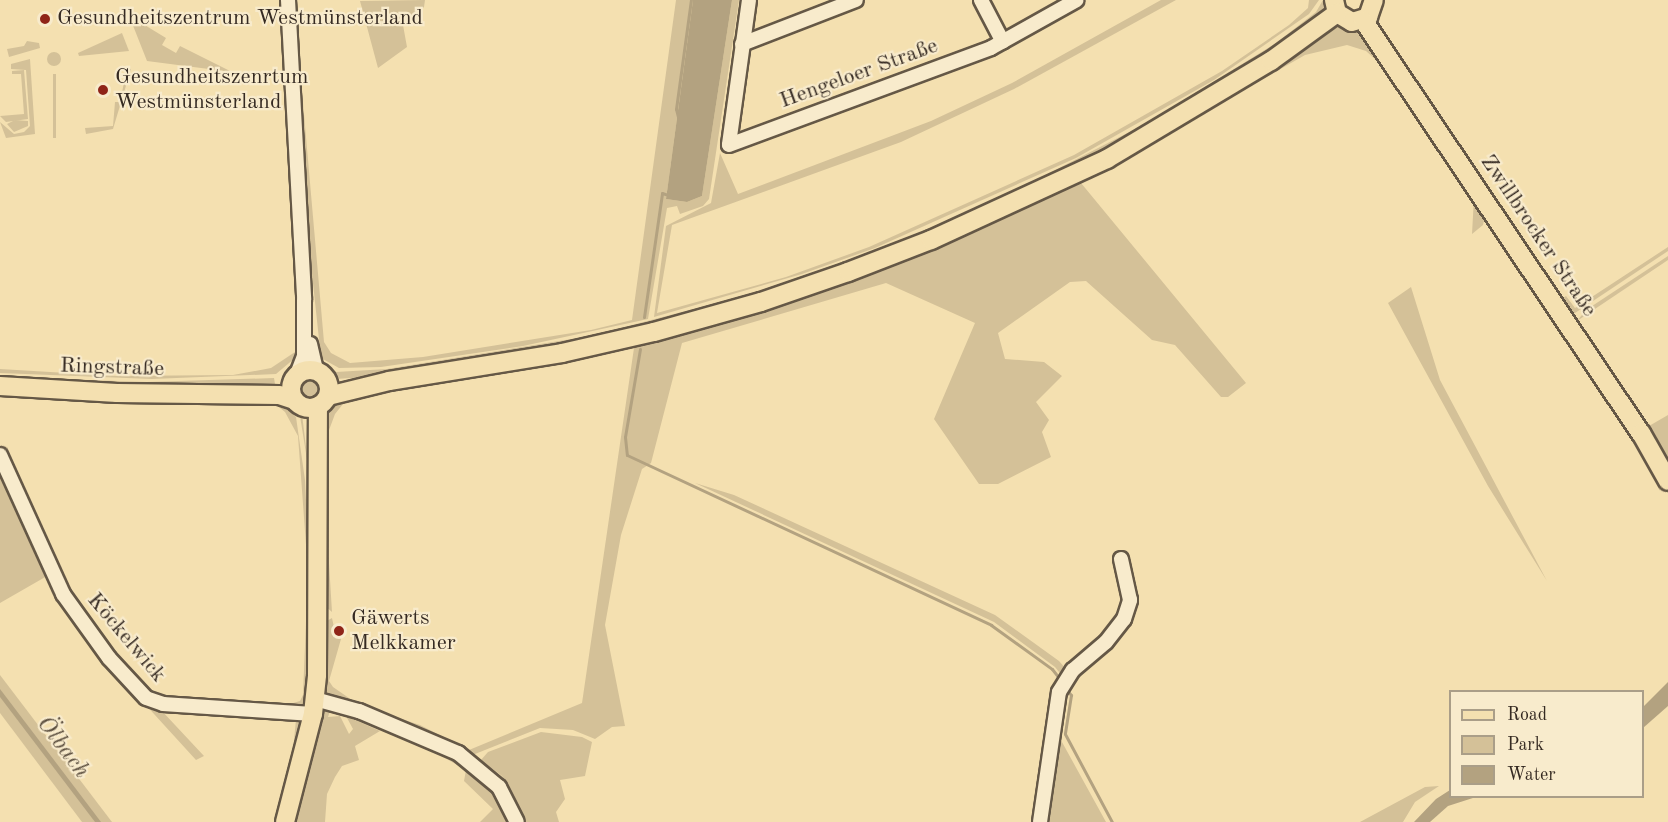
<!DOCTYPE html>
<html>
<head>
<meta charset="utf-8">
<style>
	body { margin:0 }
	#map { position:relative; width:1668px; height:822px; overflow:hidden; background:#f4e0b0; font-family:"Old Standard TT",serif }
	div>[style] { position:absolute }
	.green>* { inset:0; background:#d4c198; transform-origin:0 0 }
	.round { border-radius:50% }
	.water>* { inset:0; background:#b3a280 }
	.stream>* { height:3px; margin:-1.5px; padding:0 1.5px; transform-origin:1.5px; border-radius:1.5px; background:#b3a280 }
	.roads { filter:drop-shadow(2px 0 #655846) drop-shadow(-2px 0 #655846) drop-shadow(0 2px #655846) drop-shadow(0 -2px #655846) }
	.minor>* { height:14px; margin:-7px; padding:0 7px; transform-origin:7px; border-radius:7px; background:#f8ebcc }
	.major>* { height:18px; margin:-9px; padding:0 9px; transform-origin:9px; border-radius:9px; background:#f4e0b0 }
	.major>.ring { margin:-9px; padding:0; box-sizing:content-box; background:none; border:18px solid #f4e0b0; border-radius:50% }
	.dots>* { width:16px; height:16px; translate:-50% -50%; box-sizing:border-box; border:3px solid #f8ebcc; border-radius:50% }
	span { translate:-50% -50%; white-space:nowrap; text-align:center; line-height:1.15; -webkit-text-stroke:4.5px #f8ebcc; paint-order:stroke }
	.poi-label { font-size:22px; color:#352a22 }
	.left { translate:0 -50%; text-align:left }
	.street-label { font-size:22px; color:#352a22 }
	.water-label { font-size:24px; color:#5b4e3e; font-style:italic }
	.legend { position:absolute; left:1449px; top:690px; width:195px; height:108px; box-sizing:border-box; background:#f8ebcc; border:2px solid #aa9e88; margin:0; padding:8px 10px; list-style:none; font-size:18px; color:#352a22 }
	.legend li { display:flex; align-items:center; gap:12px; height:30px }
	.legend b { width:30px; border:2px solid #aa9e88 }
</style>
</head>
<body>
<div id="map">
	<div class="green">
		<div style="clip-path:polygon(425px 0,424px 7px,403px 25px,407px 47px,378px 68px,360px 1px)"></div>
		<div style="clip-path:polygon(676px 0,693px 0,666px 199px,687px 202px,702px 196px,732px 0,739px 0,709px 199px,703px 206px,680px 214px,677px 206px,667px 208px,648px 319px,523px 346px,381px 367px,339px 368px,321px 358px,307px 227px,301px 80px,324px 342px,331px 353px,350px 363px,423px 357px,591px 330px,632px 320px)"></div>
		<div style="clip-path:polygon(1161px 0,1176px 0,1014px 89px,901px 142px,672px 225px,657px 313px,786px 277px,869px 247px,1074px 155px,1222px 71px,1289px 25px,1308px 8px,1309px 0,1319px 0,1309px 14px,1214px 80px,1076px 158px,875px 248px,802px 274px,654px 317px,666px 226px,711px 203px,720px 153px,738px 194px,931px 121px,1012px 83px)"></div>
		<div style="clip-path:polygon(1323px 0,1331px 0,1328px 9px,1311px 26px,1117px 148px,884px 255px,650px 328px,410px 374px,336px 379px,320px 369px,317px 358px,336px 372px,387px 369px,590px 336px,762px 291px,894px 244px,1022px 187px,1145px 124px,1276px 43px,1316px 12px)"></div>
		<div style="clip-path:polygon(138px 16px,146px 18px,143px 24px,166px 38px,162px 45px,176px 53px,180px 46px,232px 72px,147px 61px,130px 18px)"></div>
		<div style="clip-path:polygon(1344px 24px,1355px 28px,1372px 43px,1486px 211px,1483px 225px,1472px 234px,1474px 197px,1387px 70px,1366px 51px,1347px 45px,1305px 55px,1081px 183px,1246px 383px,1228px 397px,1221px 397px,1175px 345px,1152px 340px,1086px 281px,1070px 282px,998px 333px,1005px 359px,1044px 362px,1062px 376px,1036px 402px,1049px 420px,1042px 432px,1051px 457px,998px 484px,979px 484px,934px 419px,975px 323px,886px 283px,682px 343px,651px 463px,642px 469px,621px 535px,605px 625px,625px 726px,612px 727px,595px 739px,573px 730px,540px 728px,470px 756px,325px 692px,322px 683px,325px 622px,332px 618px,335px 632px,343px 632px,329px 681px,333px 687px,359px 705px,420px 725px,469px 750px,582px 703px,634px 348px,347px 399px,335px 414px,322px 449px,332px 612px,325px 606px,318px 434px,318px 414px,332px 397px,538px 363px,678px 331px,680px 336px,814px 292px,927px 248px,1080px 178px,1146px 143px,1303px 45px)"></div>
		<div style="clip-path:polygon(122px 33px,129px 51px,79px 56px,78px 53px)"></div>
		<div style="clip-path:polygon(27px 41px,39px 43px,40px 48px,9px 57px,7px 49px,24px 46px)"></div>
		<div class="round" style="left:47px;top:52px;width:14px;height:14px"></div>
		<div style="clip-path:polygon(30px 59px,35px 134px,6px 138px,0 122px,14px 134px,24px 132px,30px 126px,26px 70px,11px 69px,11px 64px)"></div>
		<div style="clip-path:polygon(127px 68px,131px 69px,113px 129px,86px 134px,85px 128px,113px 126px,115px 102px,120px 102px)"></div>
		<div style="clip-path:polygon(24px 70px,28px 119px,6px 122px,0 116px,24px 114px,21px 74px,12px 74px,12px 71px)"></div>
		<div style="left:53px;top:74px;width:3px;height:64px"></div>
		<div style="clip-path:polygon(15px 120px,28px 121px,28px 126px,14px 132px,7px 124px)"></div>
		<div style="clip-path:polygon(1668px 247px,1668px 251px,1575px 313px,1572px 314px,1562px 299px,1566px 296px,1575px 308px)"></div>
		<div style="clip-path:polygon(1668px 256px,1668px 260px,1577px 321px,1586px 310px)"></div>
		<div style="clip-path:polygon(1411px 287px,1440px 380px,1547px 581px,1488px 486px,1388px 303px)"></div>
		<div style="clip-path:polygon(295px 352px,295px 358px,276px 374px,152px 379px,0 373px,0 369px,117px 376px,233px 375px,271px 368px)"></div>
		<div class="round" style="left:296px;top:376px;width:26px;height:26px"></div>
		<div style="clip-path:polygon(0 377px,147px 382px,274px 378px,275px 384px,225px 387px,0 381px)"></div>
		<div style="clip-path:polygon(0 391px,106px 397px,275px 398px,296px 417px,305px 480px,311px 600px,304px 704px,292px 709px,258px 709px,163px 702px,146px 695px,103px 648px,64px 592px,45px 556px,2px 455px,59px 580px,107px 650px,144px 691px,166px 701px,283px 706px,300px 701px,303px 695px,308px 572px,298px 436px,285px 412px,274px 403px,99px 403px,0 396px)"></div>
		<div style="clip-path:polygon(281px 398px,302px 414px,309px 472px,300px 416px)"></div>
		<div style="clip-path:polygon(1668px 415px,1668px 458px,1649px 426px)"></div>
		<div style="clip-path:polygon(0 467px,37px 550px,138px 695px,302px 720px,291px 773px,296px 719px,161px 710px,204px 756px,196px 760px,102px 657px,47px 576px,0 603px)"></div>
		<div style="clip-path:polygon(695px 483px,734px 495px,995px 615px,1059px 661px,1066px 669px,1063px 677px,1055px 667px,994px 622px)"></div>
		<div style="clip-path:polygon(0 675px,112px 822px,82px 822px,0 713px)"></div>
		<div style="clip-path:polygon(1062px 692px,1065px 696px,1057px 733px,1106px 822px,1043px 822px)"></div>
		<div style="clip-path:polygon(322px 711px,330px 711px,328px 717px,340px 716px,349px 734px,353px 729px,346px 716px,380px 731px,355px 746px,359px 760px,342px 766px,335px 777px,327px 794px,325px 822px,291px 822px)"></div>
		<div style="clip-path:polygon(541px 732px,582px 737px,592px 742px,585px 776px,560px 780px,565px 799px,556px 812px,559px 822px,526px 822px,502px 776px,481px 760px,488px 752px)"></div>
		<div style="clip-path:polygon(435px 747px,457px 757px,485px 782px,471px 774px,489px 789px,507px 822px,480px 822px,493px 809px,464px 781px,466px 770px,431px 750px)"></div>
		<div style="clip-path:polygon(1439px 786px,1415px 802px,1403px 822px,1360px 822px,1425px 787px)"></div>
	</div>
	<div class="water">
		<div style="clip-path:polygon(693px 0,732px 0,702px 196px,687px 202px,666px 199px)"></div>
		<div style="clip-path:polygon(1668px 682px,1668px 706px,1643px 728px,1643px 707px)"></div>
		<div style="clip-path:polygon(0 689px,54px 760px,101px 822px,95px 822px,0 697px)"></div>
		<div style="clip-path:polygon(1450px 790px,1450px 796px,1476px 797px,1448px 806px,1430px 822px,1414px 822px,1436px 799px)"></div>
	</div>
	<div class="stream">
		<div style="left:678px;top:117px;width:8px;rotate:-104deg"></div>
		<div style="left:676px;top:109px;width:110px;rotate:-82.2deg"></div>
		<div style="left:644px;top:317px;width:125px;rotate:-81.7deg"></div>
		<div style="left:662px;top:193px;width:6px;rotate:18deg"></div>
		<div style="left:640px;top:349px;width:89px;rotate:99.7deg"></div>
		<div style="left:625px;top:437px;width:18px;rotate:84deg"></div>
		<div style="left:627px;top:455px;width:402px;rotate:25deg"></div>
		<div style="left:991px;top:625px;width:75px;rotate:35.8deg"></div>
		<div style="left:1052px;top:669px;width:11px;rotate:52deg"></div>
		<div style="left:1066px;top:689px;width:8px;rotate:50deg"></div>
		<div style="left:1071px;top:695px;width:39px;rotate:99deg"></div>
		<div style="left:1065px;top:734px;width:100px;rotate:61.9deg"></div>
	</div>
	<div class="roads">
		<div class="minor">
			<div style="left:288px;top:0;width:300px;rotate:86.9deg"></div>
			<div style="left:304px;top:300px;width:56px;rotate:90deg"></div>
			<div style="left:304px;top:356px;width:19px;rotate:111deg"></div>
			<div style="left:749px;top:0;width:146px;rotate:97.9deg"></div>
			<div style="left:729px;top:145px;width:279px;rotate:-20.3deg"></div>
			<div style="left:991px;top:48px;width:98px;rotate:-29.2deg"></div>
			<div style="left:981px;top:0;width:47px;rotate:62.4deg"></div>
			<div style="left:742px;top:44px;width:122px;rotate:-21.1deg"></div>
			<div style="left:310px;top:344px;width:28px;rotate:77deg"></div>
			<div style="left:0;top:455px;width:153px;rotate:65.6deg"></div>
			<div style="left:63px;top:594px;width:79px;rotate:54.3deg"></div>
			<div style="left:109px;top:658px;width:54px;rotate:47.2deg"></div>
			<div style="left:146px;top:698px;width:18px;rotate:19deg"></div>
			<div style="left:163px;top:704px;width:150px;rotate:3.8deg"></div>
			<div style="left:315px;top:699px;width:46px;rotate:15.3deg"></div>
			<div style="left:359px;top:711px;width:108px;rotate:23deg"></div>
			<div style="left:458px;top:753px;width:53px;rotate:39.7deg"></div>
			<div style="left:499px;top:787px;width:39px;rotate:63deg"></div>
			<div style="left:1040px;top:822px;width:131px;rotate:-81.7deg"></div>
			<div style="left:1059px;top:692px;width:26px;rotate:-58deg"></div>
			<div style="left:1073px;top:670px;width:43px;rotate:-40.3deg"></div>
			<div style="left:1106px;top:642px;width:29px;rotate:-52deg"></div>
			<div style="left:1124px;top:619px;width:20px;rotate:-72deg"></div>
			<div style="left:1130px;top:600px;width:42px;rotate:-102.4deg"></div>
		</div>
		<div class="major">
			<div style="left:1334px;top:0;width:13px;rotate:77deg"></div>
			<div style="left:1337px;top:13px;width:17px;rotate:31deg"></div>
			<div style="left:1352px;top:22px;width:17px;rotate:-17deg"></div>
			<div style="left:1368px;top:17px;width:18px;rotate:-71deg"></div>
			<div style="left:1363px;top:20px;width:498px;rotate:56.1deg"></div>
			<div style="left:1641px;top:433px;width:55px;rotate:60.6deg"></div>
			<div class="ring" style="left:291px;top:370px;width:20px;height:20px"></div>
			<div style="left:0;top:386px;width:117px;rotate:3.4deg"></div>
			<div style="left:117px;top:393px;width:162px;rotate:0.7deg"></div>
			<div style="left:279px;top:395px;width:16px;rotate:18deg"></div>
			<div style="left:328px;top:396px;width:63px;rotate:-13.8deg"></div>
			<div style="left:389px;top:381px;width:175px;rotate:-9.2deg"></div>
			<div style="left:562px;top:353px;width:94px;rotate:-12.9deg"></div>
			<div style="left:654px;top:332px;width:111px;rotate:-15.7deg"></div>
			<div style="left:761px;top:302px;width:92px;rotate:-19deg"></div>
			<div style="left:848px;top:272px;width:89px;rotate:-21.1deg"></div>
			<div style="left:931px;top:240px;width:194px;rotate:-24.7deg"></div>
			<div style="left:1107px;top:159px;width:191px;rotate:-30.9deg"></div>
			<div style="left:1271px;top:61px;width:82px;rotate:-36deg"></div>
			<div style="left:285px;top:822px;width:112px;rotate:-75.5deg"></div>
			<div style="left:313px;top:714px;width:39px;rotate:-84deg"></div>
			<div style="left:317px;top:675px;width:269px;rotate:-89.8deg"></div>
		</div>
	</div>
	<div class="dots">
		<div style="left:45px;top:19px;background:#8f2418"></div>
		<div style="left:103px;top:90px;background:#8f2418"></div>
		<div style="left:339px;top:631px;background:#8f2418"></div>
	</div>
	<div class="poi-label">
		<span class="left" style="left:57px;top:19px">Gesundheitszentrum Westmünsterland</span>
		<span class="left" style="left:115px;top:90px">Gesundheitszenrtum<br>Westmünsterland</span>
		<span class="left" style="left:351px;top:631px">Gäwerts<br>Melkkamer</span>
	</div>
	<div class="street-label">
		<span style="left:859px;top:74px;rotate:-20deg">Hengeloer Straße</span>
		<span style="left:1538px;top:236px;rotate:56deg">Zwillbrocker Straße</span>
		<span style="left:112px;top:368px;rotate:2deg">Ringstraße</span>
		<span style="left:126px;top:638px;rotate:50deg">Köckelwick</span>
	</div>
	<div class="water-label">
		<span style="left:62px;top:748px;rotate:53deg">Ölbach</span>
	</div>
	<ul class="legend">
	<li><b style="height:8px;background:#f4e0b0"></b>Road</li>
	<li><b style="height:16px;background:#d4c198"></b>Park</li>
	<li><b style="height:16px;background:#b3a280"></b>Water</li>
	</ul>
</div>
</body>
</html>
